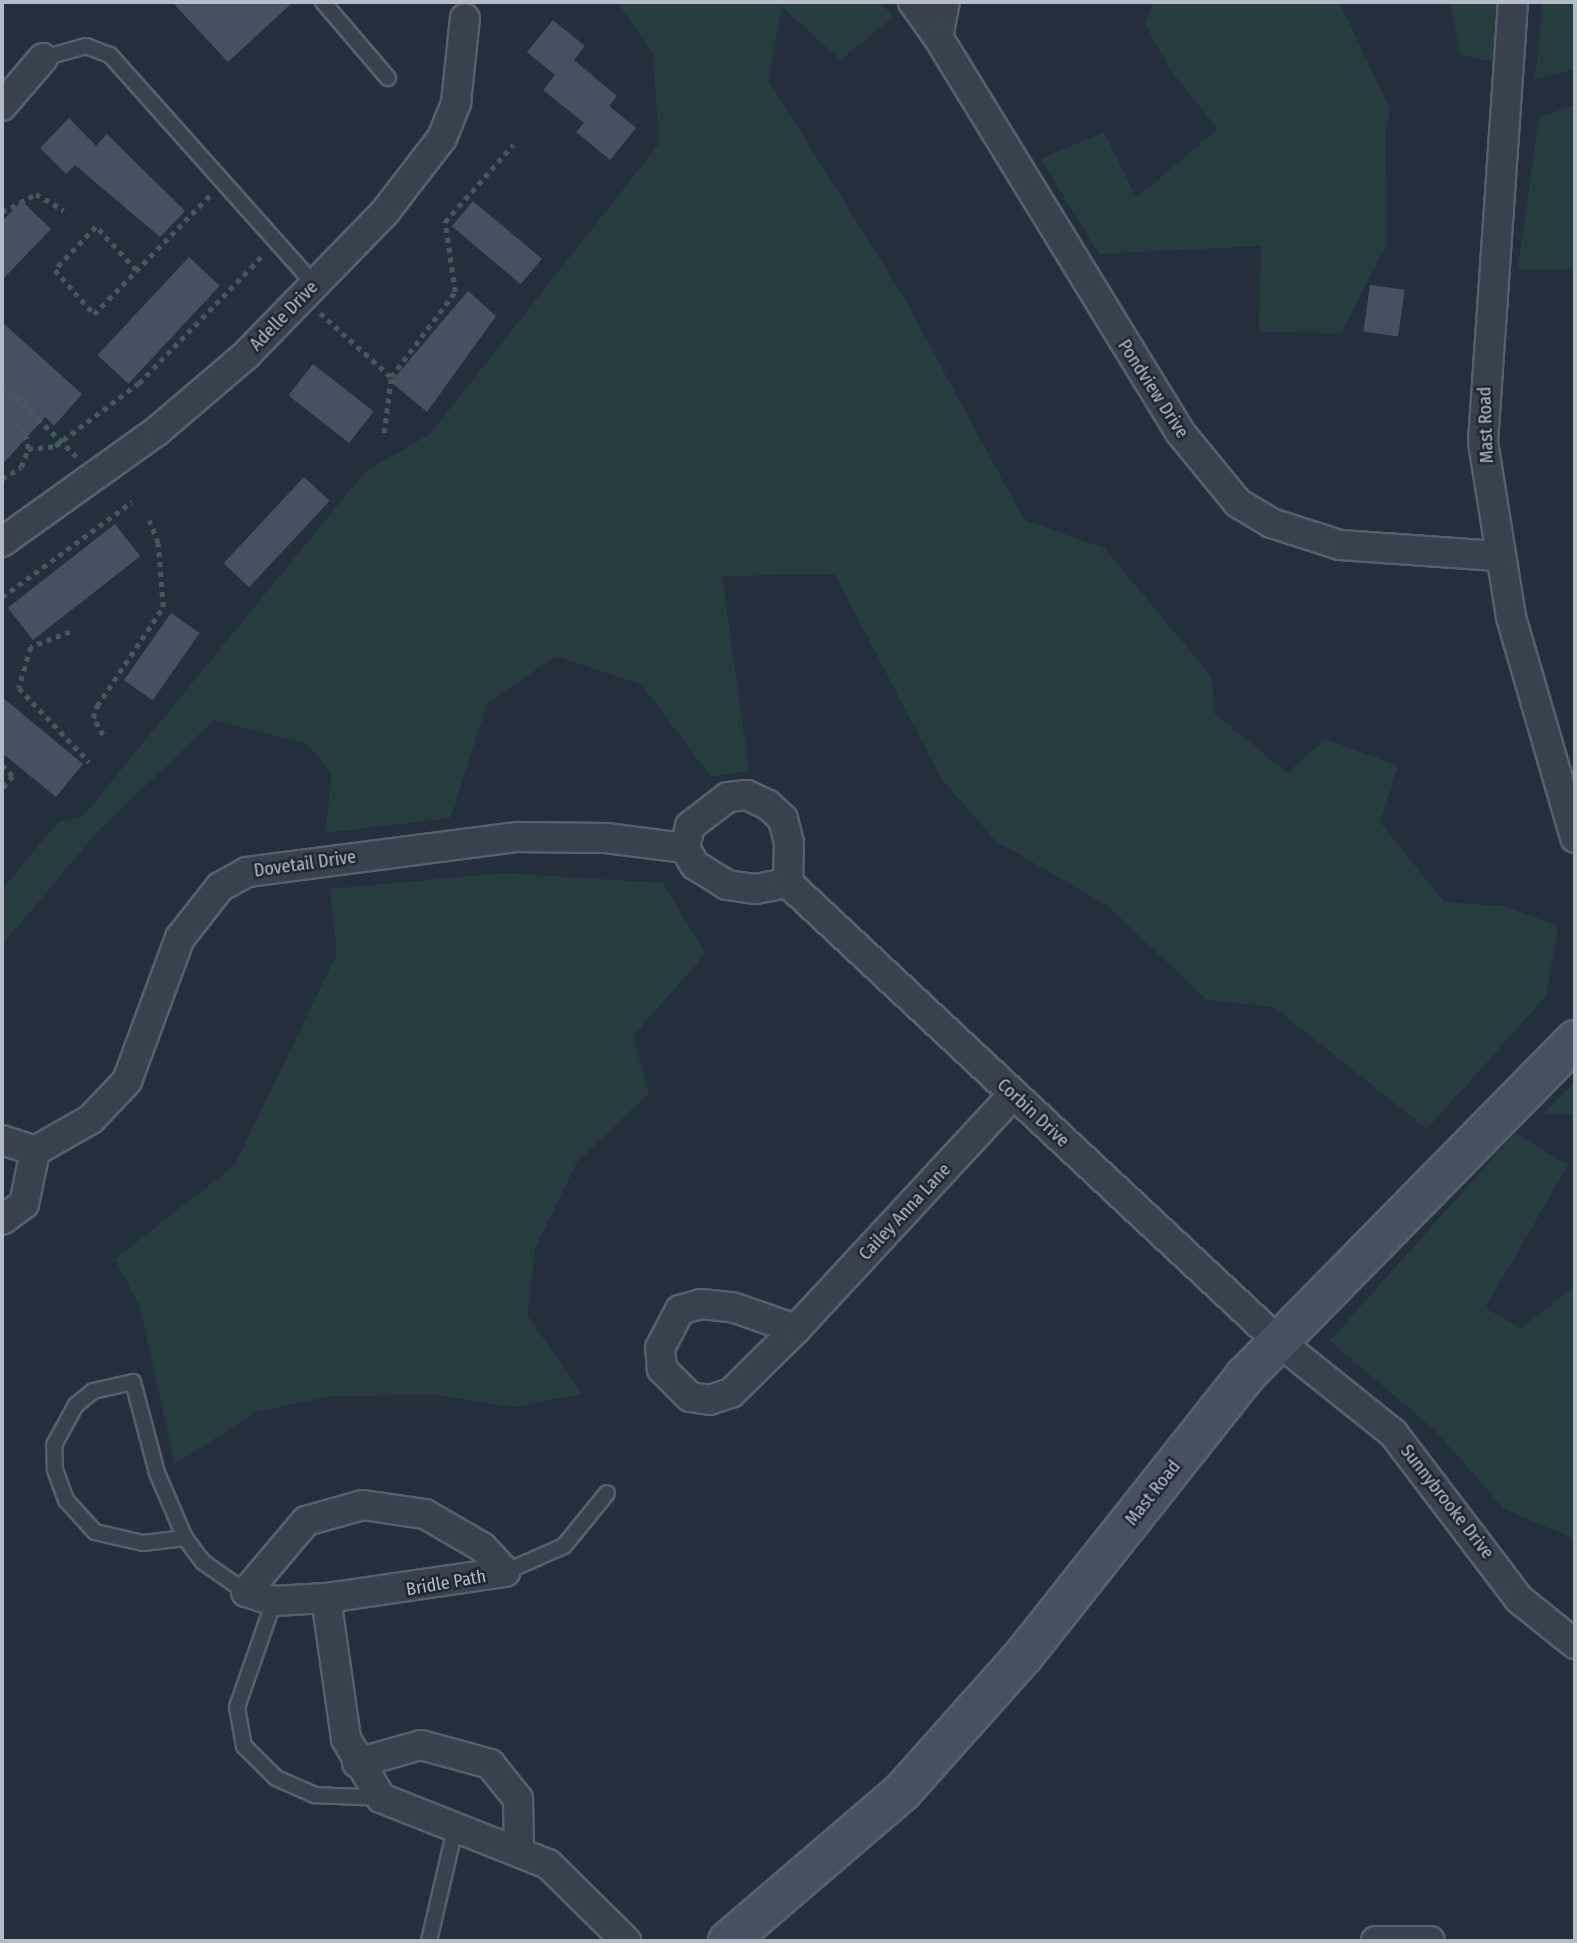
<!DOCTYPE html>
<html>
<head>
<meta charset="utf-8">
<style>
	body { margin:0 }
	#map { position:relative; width:1577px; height:1943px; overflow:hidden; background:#242f3e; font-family:"Fira Sans Condensed",sans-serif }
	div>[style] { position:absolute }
	.green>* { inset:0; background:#263c3f }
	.building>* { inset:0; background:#455162; transform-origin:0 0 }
	.path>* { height:4.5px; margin-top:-2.25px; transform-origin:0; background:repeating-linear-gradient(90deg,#44595c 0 5px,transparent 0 10px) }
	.roads { filter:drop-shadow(2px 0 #565f6c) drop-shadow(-2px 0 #565f6c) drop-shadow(0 2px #565f6c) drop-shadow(0 -2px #565f6c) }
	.lane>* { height:14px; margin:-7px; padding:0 7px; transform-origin:7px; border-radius:7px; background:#38414e }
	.street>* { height:28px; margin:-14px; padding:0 14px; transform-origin:14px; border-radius:14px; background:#38414e }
	.secondary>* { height:38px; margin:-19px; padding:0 19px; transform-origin:19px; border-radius:19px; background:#465061 }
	span { translate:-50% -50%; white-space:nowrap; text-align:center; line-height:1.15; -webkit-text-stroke:5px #1d2633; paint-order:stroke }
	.street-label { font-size:18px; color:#b4bcc9 }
	.frame { position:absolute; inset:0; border:4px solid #b4bcc9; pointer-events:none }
</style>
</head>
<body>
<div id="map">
	<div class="green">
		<div style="clip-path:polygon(617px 2px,880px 2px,893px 17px,841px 60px,782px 7px,768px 80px,904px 298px,1024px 520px,1104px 548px,1212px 677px,1214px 713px,1287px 773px,1325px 739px,1398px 766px,1380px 822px,1444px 902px,1503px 906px,1558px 926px,1546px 996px,1427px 1129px,1274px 1007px,1207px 1000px,1108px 906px,996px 841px,942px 780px,835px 574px,722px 576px,749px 771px,711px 777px,641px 684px,556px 656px,488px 702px,450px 818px,325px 833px,332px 774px,307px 744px,214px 720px,98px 831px,2px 945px,2px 890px,58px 822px,84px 815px,366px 471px,430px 434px,659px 144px,653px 53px)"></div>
		<div style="clip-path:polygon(1153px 2px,1339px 2px,1390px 109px,1385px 135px,1387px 244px,1341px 333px,1259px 332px,1261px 246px,1099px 254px,1041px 159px,1104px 132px,1136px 198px,1218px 129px,1170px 69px,1145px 24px)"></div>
		<div style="clip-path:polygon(1450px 2px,1499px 2px,1496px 62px,1460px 55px)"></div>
		<div style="clip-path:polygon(1543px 2px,1575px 2px,1575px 69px,1535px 80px)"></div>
		<div style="clip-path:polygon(1575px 105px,1575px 269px,1518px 269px,1539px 117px)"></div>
		<div style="clip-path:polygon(503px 873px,663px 883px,705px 954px,633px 1036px,649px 1093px,577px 1162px,535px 1248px,527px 1315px,582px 1394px,514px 1407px,435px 1395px,332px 1396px,256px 1412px,175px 1464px,140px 1307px,115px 1259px,235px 1165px,337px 954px,330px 889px)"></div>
		<div style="clip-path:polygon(1575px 1082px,1575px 1115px,1543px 1114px)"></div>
		<div style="clip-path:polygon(1515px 1133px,1568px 1165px,1485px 1308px,1521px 1328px,1575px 1286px,1575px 1539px,1504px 1509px,1436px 1431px,1330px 1341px)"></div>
	</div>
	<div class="building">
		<div style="clip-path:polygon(172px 2px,293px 2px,228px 62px)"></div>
		<div style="clip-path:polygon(553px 20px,585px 46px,574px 60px,617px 96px,609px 106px,636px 128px,610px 160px,576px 132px,584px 123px,543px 90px,555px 75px,527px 52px)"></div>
		<div style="clip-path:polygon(69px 118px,96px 146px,107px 134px,185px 211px,160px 237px,75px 165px,66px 174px,40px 148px)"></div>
		<div style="clip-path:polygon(22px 201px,51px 229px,2px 280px,2px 221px)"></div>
		<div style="left:473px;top:201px;width:90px;height:33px;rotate:40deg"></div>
		<div style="left:189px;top:257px;width:42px;height:134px;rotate:43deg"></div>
		<div style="left:1370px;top:285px;width:35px;height:47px;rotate:8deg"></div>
		<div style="clip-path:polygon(468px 291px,496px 316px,427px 412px,391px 382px)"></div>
		<div style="clip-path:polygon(2px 322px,82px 394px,54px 426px,45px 417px,2px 465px)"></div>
		<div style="left:313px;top:364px;width:77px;height:40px;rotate:38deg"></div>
		<div style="left:304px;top:477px;width:35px;height:118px;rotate:43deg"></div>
		<div style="left:115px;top:524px;width:41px;height:136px;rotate:52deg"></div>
		<div style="left:171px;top:613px;width:35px;height:82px;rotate:35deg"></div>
		<div style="clip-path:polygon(2px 697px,83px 764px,56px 797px,2px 753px)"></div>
	</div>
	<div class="path">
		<div style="left:2px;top:212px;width:38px;rotate:-28deg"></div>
		<div style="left:36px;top:194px;width:32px;rotate:30deg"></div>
		<div style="left:136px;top:270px;width:59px;rotate:-132.9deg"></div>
		<div style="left:96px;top:227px;width:59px;rotate:133.6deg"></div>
		<div style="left:55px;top:270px;width:59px;rotate:48.4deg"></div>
		<div style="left:94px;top:314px;width:168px;rotate:-45.7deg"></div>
		<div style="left:320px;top:313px;width:96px;rotate:42deg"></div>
		<div style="left:2px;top:383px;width:105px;rotate:44.6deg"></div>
		<div style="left:384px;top:433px;width:56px;rotate:-82.9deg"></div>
		<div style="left:391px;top:377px;width:106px;rotate:-53deg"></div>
		<div style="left:455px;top:292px;width:71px;rotate:-98.1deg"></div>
		<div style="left:445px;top:222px;width:103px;rotate:-48.6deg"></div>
		<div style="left:28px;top:449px;width:27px;rotate:-6deg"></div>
		<div style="left:55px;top:446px;width:105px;rotate:-36.9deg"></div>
		<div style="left:139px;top:383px;width:178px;rotate:-45.9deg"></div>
		<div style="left:2px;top:479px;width:22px;rotate:-32deg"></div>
		<div style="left:21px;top:467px;width:19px;rotate:-69deg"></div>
		<div style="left:28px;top:449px;width:17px;rotate:-100deg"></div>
		<div style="left:25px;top:432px;width:17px;rotate:-135deg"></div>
		<div style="left:2px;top:597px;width:161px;rotate:-36.2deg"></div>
		<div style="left:70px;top:632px;width:42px;rotate:159deg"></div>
		<div style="left:31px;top:647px;width:43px;rotate:106.3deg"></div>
		<div style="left:19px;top:688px;width:102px;rotate:46.6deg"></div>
		<div style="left:103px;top:735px;width:20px;rotate:-120deg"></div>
		<div style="left:93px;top:718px;width:13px;rotate:-72deg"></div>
		<div style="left:97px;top:706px;width:119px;rotate:-56.3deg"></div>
		<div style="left:163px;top:607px;width:64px;rotate:-94.5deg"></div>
		<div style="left:158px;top:543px;width:24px;rotate:-112deg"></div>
		<div style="left:2px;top:765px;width:16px;rotate:45deg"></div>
		<div style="left:13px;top:776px;width:18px;rotate:128deg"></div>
	</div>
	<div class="roads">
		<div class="lane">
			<div style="left:323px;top:2px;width:100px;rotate:49.5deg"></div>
			<div style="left:43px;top:58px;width:45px;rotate:-15.6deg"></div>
			<div style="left:86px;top:46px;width:26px;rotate:21deg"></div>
			<div style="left:110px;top:55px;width:308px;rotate:48.3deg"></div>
			<div style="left:133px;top:1382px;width:94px;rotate:75.2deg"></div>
			<div style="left:157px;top:1473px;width:71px;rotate:66.7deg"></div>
			<div style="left:185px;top:1538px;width:42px;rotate:173.2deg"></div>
			<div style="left:143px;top:1543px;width:49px;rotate:-167.1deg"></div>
			<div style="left:95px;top:1532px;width:43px;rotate:-132.2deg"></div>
			<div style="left:66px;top:1500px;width:33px;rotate:-110deg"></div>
			<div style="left:55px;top:1469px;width:24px;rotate:-92deg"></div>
			<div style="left:54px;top:1445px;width:46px;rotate:-61.2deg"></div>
			<div style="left:76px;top:1405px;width:22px;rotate:-39deg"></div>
			<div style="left:93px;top:1391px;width:41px;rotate:-12.7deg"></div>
			<div style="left:185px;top:1538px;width:30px;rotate:53deg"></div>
			<div style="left:203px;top:1562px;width:52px;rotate:34.9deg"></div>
			<div style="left:505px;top:1572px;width:64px;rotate:-23.8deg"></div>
			<div style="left:564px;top:1546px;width:68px;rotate:-50.9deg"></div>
			<div style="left:274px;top:1601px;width:112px;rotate:109.2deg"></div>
			<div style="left:237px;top:1707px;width:40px;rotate:80deg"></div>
			<div style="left:244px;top:1746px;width:45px;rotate:45deg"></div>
			<div style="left:276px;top:1778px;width:43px;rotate:23.6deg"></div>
			<div style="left:315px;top:1795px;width:66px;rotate:2.6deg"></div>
			<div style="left:429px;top:1941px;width:115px;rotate:-76.9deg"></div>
		</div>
		<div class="street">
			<div style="left:913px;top:2px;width:43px;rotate:54.5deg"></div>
			<div style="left:938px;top:37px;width:36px;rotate:-79deg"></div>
			<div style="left:1513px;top:2px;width:441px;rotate:93.9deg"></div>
			<div style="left:1483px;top:442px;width:177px;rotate:80.9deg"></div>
			<div style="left:1511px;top:617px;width:230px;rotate:73.8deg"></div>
			<div style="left:938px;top:37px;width:462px;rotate:58.5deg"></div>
			<div style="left:1179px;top:431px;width:93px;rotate:50.7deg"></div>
			<div style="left:1238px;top:503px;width:39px;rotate:31deg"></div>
			<div style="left:1271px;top:523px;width:72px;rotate:17.7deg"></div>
			<div style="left:1340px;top:545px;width:158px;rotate:4deg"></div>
			<div style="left:2px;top:106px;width:63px;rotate:-49.5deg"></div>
			<div style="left:2px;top:542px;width:191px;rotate:-35.6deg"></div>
			<div style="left:157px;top:431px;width:118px;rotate:-40.5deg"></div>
			<div style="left:247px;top:354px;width:198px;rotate:-45.8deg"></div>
			<div style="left:385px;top:212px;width:93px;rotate:-52.4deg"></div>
			<div style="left:442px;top:138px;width:38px;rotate:-68deg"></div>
			<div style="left:456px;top:103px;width:85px;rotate:-84deg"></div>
			<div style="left:788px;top:883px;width:40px;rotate:-88.6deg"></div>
			<div style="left:789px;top:843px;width:25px;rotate:-104deg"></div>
			<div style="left:783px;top:819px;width:21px;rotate:-137deg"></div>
			<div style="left:768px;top:805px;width:23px;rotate:-155deg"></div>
			<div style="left:747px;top:795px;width:19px;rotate:174deg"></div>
			<div style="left:728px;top:797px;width:48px;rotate:142.7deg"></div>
			<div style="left:690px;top:826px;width:23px;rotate:103deg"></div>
			<div style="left:685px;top:848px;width:20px;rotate:60deg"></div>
			<div style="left:695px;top:865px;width:38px;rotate:32deg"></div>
			<div style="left:727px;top:885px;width:29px;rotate:8deg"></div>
			<div style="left:756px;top:889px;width:33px;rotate:-11deg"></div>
			<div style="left:788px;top:883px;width:671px;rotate:43.07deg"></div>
			<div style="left:1278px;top:1341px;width:147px;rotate:38.7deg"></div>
			<div style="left:1393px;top:1433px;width:208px;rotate:52.8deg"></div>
			<div style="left:1519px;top:1599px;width:72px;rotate:38.8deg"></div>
			<div style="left:2px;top:1140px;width:35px;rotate:18deg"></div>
			<div style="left:35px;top:1151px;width:54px;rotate:101.7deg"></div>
			<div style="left:24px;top:1204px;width:27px;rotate:144deg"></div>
			<div style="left:35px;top:1151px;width:64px;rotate:-29.7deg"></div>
			<div style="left:91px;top:1119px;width:52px;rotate:-46.5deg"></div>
			<div style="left:127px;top:1081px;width:153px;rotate:-69.7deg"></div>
			<div style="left:180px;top:938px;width:65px;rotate:-51.9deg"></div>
			<div style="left:220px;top:887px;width:31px;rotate:-29deg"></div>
			<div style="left:247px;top:872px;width:273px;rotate:-7.4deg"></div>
			<div style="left:518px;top:837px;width:88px;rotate:0.7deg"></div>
			<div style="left:606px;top:838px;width:80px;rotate:7.2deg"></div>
			<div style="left:701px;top:1304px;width:31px;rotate:6deg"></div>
			<div style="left:732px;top:1307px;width:68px;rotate:19deg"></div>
			<div style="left:796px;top:1329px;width:91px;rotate:135.4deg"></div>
			<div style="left:731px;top:1393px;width:22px;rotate:162deg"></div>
			<div style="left:710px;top:1400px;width:20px;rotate:-171deg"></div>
			<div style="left:690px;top:1397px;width:40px;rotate:-135deg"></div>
			<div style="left:662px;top:1369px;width:21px;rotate:-95deg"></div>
			<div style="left:660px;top:1348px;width:43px;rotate:-62.2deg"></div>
			<div style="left:680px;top:1310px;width:22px;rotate:-16deg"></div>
			<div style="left:796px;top:1329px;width:319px;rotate:-47.2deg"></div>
			<div style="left:326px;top:1598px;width:52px;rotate:176.7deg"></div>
			<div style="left:274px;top:1601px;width:29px;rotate:-162deg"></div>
			<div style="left:246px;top:1592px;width:93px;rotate:-49.8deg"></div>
			<div style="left:306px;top:1521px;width:59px;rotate:-15.7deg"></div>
			<div style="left:363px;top:1505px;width:63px;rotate:8.3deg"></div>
			<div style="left:425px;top:1514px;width:66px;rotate:30.1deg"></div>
			<div style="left:482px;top:1547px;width:34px;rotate:47deg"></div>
			<div style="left:505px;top:1572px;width:181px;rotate:171.7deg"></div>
			<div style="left:326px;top:1598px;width:142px;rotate:81.9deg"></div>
			<div style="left:346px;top:1739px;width:69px;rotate:59.3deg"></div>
			<div style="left:381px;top:1798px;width:180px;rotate:21.6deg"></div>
			<div style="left:548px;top:1864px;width:110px;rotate:44.6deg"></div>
			<div style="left:357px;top:1763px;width:66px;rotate:-15.7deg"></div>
			<div style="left:421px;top:1745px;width:72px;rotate:15.4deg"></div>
			<div style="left:490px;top:1764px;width:45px;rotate:51.3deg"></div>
			<div style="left:518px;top:1799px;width:49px;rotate:88.8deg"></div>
			<div style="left:1376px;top:1941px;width:54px"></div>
		</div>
		<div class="secondary">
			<div style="left:728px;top:1941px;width:229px;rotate:-40.6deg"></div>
			<div style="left:902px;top:1792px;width:183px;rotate:-48.3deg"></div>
			<div style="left:1024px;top:1655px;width:356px;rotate:-51.6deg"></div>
			<div style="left:1245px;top:1376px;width:471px;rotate:-45.5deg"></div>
		</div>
	</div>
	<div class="street-label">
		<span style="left:284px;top:316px;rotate:-46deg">Adelle Drive</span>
		<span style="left:1153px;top:389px;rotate:57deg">Pondview Drive</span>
		<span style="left:1486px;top:425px;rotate:-92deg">Mast Road</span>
		<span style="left:305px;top:864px;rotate:-8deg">Dovetail Drive</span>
		<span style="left:1033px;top:1113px;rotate:43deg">Corbin Drive</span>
		<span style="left:905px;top:1212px;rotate:-47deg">Cailey Anna Lane</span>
		<span style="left:1153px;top:1493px;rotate:-52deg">Mast Road</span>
		<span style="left:1447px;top:1502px;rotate:52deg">Sunnybrooke Drive</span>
		<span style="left:446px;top:1583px;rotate:-10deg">Bridle Path</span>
	</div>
	<div class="frame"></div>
</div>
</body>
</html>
